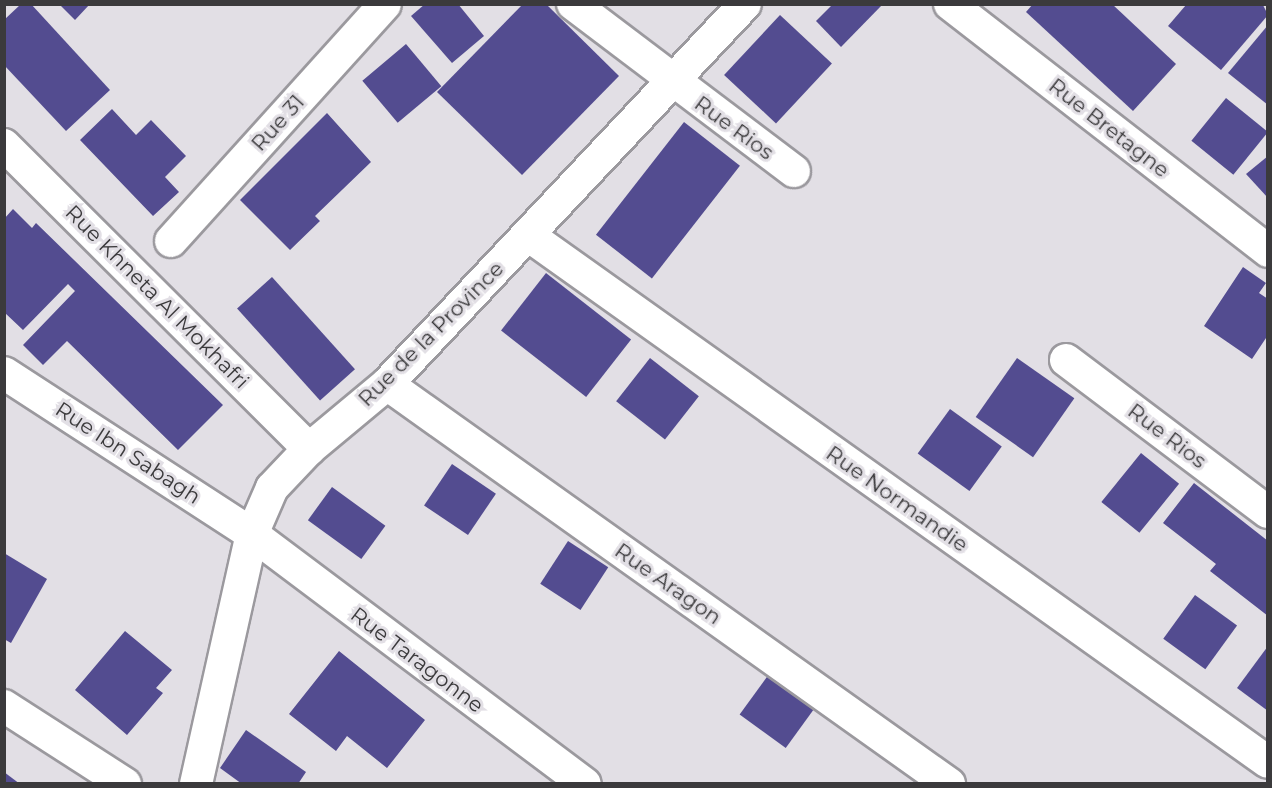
<!DOCTYPE html>
<html>
<head>
<meta charset="utf-8">
<style>
	body { margin:0 }
	#map { position:relative; width:1272px; height:788px; overflow:hidden; background:#e2dfe5; font-family:Montserrat,sans-serif }
	div>[style] { position:absolute }
	.building>* { inset:0; background:#534c90; transform-origin:0 0 }
	.roads { filter:drop-shadow(2px 0 #9b999e) drop-shadow(-2px 0 #9b999e) drop-shadow(0 2px #9b999e) drop-shadow(0 -2px #9b999e) }
	.street>* { height:32px; margin:-16px; padding:0 16px; transform-origin:16px; border-radius:16px; background:#fff }
	span { translate:-50% -50%; white-space:nowrap; text-align:center; line-height:1.15; -webkit-text-stroke:6px #e2dfe5; paint-order:stroke }
	.street-label { font-size:21px; color:#3b3a3c }
	.frame { position:absolute; inset:0; border:6px solid #3b3a3c; pointer-events:none }
</style>
</head>
<body>
<div id="map">
	<div class="building">
		<div style="clip-path:polygon(21px 4px,31px 4px,110px 90px,66px 131px,4px 65px,4px 20px)"></div>
		<div style="clip-path:polygon(59px 4px,90px 4px,75px 20px)"></div>
		<div style="clip-path:polygon(425px 4px,458px 4px,484px 36px,452px 63px,411px 16px)"></div>
		<div style="clip-path:polygon(523px 4px,546px 4px,619px 76px,522px 175px,437px 92px)"></div>
		<div style="clip-path:polygon(833px 4px,883px 4px,841px 47px,816px 21px)"></div>
		<div style="clip-path:polygon(1033px 4px,1112px 4px,1176px 64px,1133px 111px,1026px 12px)"></div>
		<div style="clip-path:polygon(1186px 5px,1263px 5px,1268px 15px,1221px 70px,1168px 26px)"></div>
		<div style="left:780px;top:15px;width:71px;height:82px;rotate:43deg"></div>
		<div style="clip-path:polygon(1268px 25px,1268px 105px,1228px 73px)"></div>
		<div style="left:406px;top:44px;width:55px;height:57px;rotate:50deg"></div>
		<div style="left:1226px;top:98px;width:54px;height:55px;rotate:39deg"></div>
		<div style="clip-path:polygon(112px 109px,136px 135px,151px 120px,186px 156px,165px 177px,179px 192px,153px 216px,80px 140px)"></div>
		<div style="clip-path:polygon(327px 113px,371px 162px,315px 216px,320px 221px,290px 250px,240px 200px)"></div>
		<div style="left:684px;top:122px;width:71px;height:143px;rotate:38deg"></div>
		<div style="clip-path:polygon(1268px 156px,1268px 198px,1246px 174px)"></div>
		<div style="clip-path:polygon(13px 209px,32px 228px,36px 223px,223px 405px,178px 450px,67px 341px,43px 365px,23px 345px,75px 291px,68px 284px,23px 330px,4px 312px,4px 219px)"></div>
		<div style="clip-path:polygon(1243px 267px,1266px 283px,1259px 293px,1268px 299px,1268px 335px,1252px 359px,1204px 326px)"></div>
		<div style="left:546px;top:273px;width:108px;height:73px;rotate:38deg"></div>
		<div style="left:272px;top:277px;width:124px;height:47px;rotate:48deg"></div>
		<div style="left:650px;top:358px;width:62px;height:55px;rotate:38deg"></div>
		<div style="left:1017px;top:358px;width:70px;height:72px;rotate:35deg"></div>
		<div style="left:950px;top:409px;width:64px;height:55px;rotate:36deg"></div>
		<div style="left:1141px;top:453px;width:49px;height:63px;rotate:39deg"></div>
		<div style="left:452px;top:464px;width:53px;height:50px;rotate:34deg"></div>
		<div style="clip-path:polygon(1194px 483px,1268px 541px,1268px 616px,1210px 571px,1216px 564px,1163px 523px)"></div>
		<div style="left:332px;top:487px;width:66px;height:41px;rotate:36deg"></div>
		<div style="left:568px;top:541px;width:48px;height:51px;rotate:33deg"></div>
		<div style="clip-path:polygon(4px 553px,47px 579px,11px 643px,4px 639px)"></div>
		<div style="left:1195px;top:595px;width:52px;height:54px;rotate:36deg"></div>
		<div style="clip-path:polygon(125px 631px,172px 670px,156px 688px,163px 693px,127px 735px,75px 690px)"></div>
		<div style="clip-path:polygon(1268px 646px,1268px 711px,1237px 688px)"></div>
		<div style="clip-path:polygon(339px 651px,425px 720px,387px 768px,347px 736px,336px 751px,289px 714px)"></div>
		<div style="left:769px;top:674px;width:57px;height:50px;rotate:36deg"></div>
		<div style="clip-path:polygon(246px 730px,306px 772px,298px 784px,242px 784px,220px 768px)"></div>
		<div style="clip-path:polygon(4px 772px,20px 784px,4px 784px)"></div>
	</div>
	<div class="roads">
		<div class="street">
			<div style="left:573px;top:4px;width:277px;rotate:37.1deg"></div>
			<div style="left:950px;top:4px;width:403px;rotate:37.8deg"></div>
			<div style="left:4px;top:145px;width:431px;rotate:44.9deg"></div>
			<div style="left:528px;top:235px;width:908px;rotate:35.46deg"></div>
			<div style="left:171px;top:241px;width:319px;rotate:-47.9deg"></div>
			<div style="left:1066px;top:360px;width:253px;rotate:37deg"></div>
			<div style="left:4px;top:373px;width:296px;rotate:33deg"></div>
			<div style="left:252px;top:534px;width:416px;rotate:36.9deg"></div>
			<div style="left:387px;top:384px;width:690px;rotate:35.44deg"></div>
			<div style="left:4px;top:706px;width:144px;rotate:32.8deg"></div>
			<div style="left:196px;top:784px;width:256px;rotate:-77.4deg"></div>
			<div style="left:252px;top:534px;width:50px;rotate:-66.5deg"></div>
			<div style="left:272px;top:488px;width:54px;rotate:-46.5deg"></div>
			<div style="left:309px;top:449px;width:102px;rotate:-39.8deg"></div>
			<div style="left:387px;top:384px;width:522px;rotate:-46.71deg"></div>
		</div>
	</div>
	<div class="street-label">
		<span style="left:278px;top:123px;rotate:-48deg">Rue 31</span>
		<span style="left:734px;top:128px;rotate:36deg">Rue Rios</span>
		<span style="left:1109px;top:128px;rotate:38deg">Rue Bretagne</span>
		<span style="left:157px;top:297px;rotate:45deg">Rue Khneta Al Mokhafri</span>
		<span style="left:431px;top:334px;rotate:-45deg">Rue de la Province</span>
		<span style="left:1167px;top:436px;rotate:37deg">Rue Rios</span>
		<span style="left:128px;top:453px;rotate:33deg">Rue Ibn Sabagh</span>
		<span style="left:897px;top:499px;rotate:35deg">Rue Normandie</span>
		<span style="left:668px;top:584px;rotate:35deg">Rue Aragon</span>
		<span style="left:417px;top:660px;rotate:37deg">Rue Taragonne</span>
	</div>
	<div class="frame"></div>
</div>
</body>
</html>
